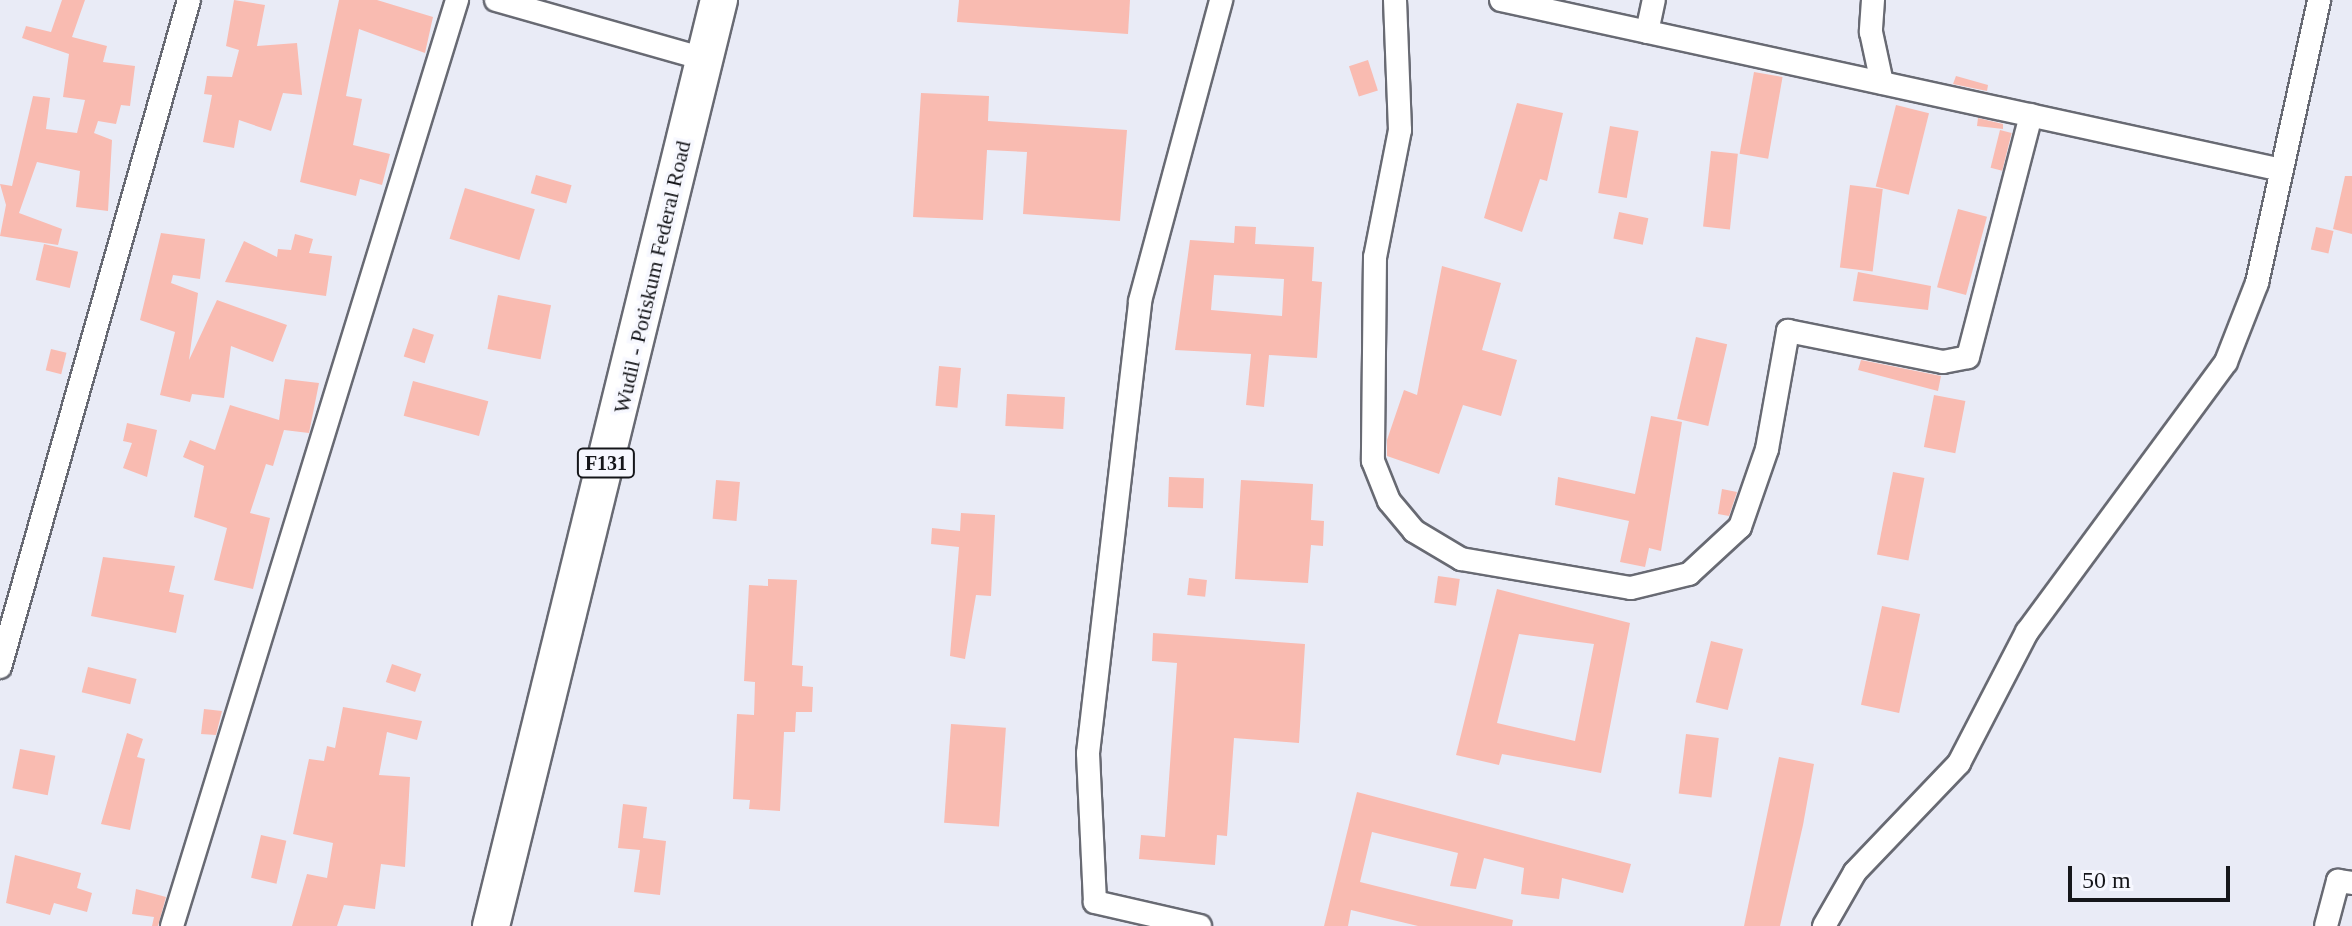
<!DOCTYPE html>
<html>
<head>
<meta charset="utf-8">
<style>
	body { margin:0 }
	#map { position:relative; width:2352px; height:926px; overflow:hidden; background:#e9ebf6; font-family:Georgia,serif }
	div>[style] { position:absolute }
	.building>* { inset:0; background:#f9bbb1; transform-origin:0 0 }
	.roads { filter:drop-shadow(2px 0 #686a73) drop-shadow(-2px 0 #686a73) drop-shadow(0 2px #686a73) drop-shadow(0 -2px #686a73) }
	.street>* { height:22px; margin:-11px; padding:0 11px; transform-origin:11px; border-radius:11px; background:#fff }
	.primary>* { height:36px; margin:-18px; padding:0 18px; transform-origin:18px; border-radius:18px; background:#fff }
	span { translate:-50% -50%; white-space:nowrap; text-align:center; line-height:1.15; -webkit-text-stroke:7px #f7f8ff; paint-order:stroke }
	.shield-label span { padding:2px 6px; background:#f7f8ff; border:2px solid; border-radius:6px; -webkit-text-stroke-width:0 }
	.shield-label { font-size:20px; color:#15161a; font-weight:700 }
	.street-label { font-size:22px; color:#15161a }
	.scale { position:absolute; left:2068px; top:866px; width:162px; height:36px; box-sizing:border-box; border:4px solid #15161a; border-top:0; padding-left:10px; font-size:24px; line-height:28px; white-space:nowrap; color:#15161a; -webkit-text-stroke:6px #f7f8ff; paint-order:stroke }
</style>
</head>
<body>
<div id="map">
	<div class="building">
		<div style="clip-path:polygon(62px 0,85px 0,72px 37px,107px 46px,103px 62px,135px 66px,130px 106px,121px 105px,116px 124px,98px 121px,94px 133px,112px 140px,108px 211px,76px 207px,80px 171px,37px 162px,19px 213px,62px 229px,58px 245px,0 236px,6px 205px,0 184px,12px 186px,33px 96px,50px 98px,46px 129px,77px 133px,85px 100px,63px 97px,69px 54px,22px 38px,26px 26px,51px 32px)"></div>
		<div style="clip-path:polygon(234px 0,265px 5px,257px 46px,297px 43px,302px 95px,283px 93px,271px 131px,239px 120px,234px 148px,203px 142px,212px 95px,204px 94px,207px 76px,232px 77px,239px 50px,226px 46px)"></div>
		<div style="clip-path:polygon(339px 0,377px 0,433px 17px,425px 53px,359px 29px,346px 96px,362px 99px,353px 145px,390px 154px,382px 185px,360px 179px,356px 196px,300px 182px)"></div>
		<div style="clip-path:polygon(959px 0,1130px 0,1128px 34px,957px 22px)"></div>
		<div style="left:1368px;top:60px;width:32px;height:20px;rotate:72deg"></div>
		<div style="left:1754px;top:72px;width:29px;height:83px;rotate:10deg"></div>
		<div style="clip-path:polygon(1956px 76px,1988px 85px,1987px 91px,1953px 84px)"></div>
		<div style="clip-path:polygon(921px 93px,989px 96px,988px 121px,1127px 130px,1120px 221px,1023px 214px,1027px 152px,987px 150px,983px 220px,913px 217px)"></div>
		<div style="clip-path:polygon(1517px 103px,1563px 113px,1547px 181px,1540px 179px,1522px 232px,1484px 218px)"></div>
		<div style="left:1896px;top:105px;width:34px;height:84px;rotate:14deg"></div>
		<div style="clip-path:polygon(1978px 118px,2003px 124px,2003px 129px,1977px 126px)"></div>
		<div style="left:1610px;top:126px;width:29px;height:68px;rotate:10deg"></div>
		<div style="left:2000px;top:130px;width:12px;height:39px;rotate:14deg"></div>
		<div style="left:1711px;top:151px;width:27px;height:76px;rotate:6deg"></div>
		<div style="left:536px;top:175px;width:37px;height:19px;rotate:16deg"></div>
		<div style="clip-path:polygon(2345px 176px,2352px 176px,2352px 234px,2333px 229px)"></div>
		<div style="left:1850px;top:185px;width:33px;height:83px;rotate:7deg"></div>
		<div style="left:465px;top:188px;width:73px;height:53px;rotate:17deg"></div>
		<div style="left:1958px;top:209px;width:30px;height:81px;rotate:15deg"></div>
		<div style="left:1619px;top:212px;width:30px;height:27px;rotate:12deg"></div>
		<div style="clip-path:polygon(evenodd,1235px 226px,1256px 227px,1255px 244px,1314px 247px,1312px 281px,1322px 282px,1317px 358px,1269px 355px,1264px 407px,1246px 405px,1251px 354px,1175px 350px,1190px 240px,1234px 243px,1235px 226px,1214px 275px,1284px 279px,1282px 316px,1211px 310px,1214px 275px)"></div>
		<div style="left:2316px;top:227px;width:18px;height:23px;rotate:13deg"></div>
		<div style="clip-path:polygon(161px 233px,205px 239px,200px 279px,173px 275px,171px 283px,198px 293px,189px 360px,217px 300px,287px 325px,273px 362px,231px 346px,224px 398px,192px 394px,190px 402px,160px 395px,175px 332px,140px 320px)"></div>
		<div style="clip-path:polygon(295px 234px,313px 239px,309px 253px,332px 256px,326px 296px,225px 282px,244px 241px,277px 257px,278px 249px,291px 250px)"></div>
		<div style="left:44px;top:244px;width:35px;height:37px;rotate:13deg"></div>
		<div style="clip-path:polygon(1442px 266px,1501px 283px,1482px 350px,1517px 360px,1501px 416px,1463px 405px,1439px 474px,1387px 456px,1387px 440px,1404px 390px,1417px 395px)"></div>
		<div style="clip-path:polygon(1858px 272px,1931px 286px,1928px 310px,1853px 301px)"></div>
		<div style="left:498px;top:295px;width:54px;height:55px;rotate:11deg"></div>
		<div style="left:413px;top:328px;width:22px;height:30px;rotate:18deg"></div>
		<div style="left:1696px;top:337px;width:32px;height:84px;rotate:13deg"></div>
		<div style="left:51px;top:349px;width:16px;height:22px;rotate:14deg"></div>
		<div style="clip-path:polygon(1861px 360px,1941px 376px,1938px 391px,1858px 370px)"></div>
		<div style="left:939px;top:366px;width:22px;height:40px;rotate:5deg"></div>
		<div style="clip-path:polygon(285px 379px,319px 383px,309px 433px,284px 430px,273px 466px,266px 464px,250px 513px,270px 518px,253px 589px,214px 580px,227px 528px,194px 517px,204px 466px,183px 457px,190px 440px,215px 450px,230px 405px,279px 420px)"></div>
		<div style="left:413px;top:381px;width:78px;height:36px;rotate:15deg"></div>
		<div style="left:1007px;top:394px;width:58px;height:32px;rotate:3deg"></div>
		<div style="left:1934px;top:395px;width:32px;height:53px;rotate:11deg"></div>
		<div style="clip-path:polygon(1651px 416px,1682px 422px,1661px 551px,1649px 548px,1645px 567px,1620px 562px,1629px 521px,1555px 505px,1558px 477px,1635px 494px)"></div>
		<div style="clip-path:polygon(127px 423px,157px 430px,147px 477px,123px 468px,132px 443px,123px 441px)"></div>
		<div style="left:1893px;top:472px;width:32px;height:84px;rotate:11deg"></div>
		<div style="left:1169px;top:477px;width:35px;height:30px;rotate:2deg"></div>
		<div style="left:716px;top:480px;width:24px;height:39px;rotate:5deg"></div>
		<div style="clip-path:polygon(1241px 480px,1313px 484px,1311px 520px,1324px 521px,1323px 546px,1311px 545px,1308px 583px,1235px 579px)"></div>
		<div style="clip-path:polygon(1722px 489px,1737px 492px,1729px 516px,1718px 514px)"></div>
		<div style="clip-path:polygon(961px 513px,995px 515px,991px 596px,976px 595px,965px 659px,950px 656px,959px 547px,931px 544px,932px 528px,960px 531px)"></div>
		<div style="clip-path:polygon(103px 557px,175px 566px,169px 592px,184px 595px,176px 633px,91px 616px)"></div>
		<div style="left:1438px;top:576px;width:22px;height:27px;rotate:8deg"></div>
		<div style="left:1189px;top:578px;width:18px;height:17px;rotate:6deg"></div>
		<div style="clip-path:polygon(768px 579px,797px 580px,792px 665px,803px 666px,802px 686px,813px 687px,812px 712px,796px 712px,795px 732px,784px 732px,780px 811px,749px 809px,750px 800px,733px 799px,737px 714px,754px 715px,755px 682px,744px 681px,749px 585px,768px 586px)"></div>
		<div style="clip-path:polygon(evenodd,1497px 589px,1630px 623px,1601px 773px,1502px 754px,1499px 765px,1456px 755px,1497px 589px,1519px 634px,1594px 644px,1575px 741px,1497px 723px,1519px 634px)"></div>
		<div style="left:1882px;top:606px;width:39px;height:101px;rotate:12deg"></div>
		<div style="clip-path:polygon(1153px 633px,1305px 644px,1299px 743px,1234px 738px,1227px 836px,1217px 835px,1215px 865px,1139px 859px,1141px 835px,1165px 837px,1177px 663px,1152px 661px)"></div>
		<div style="left:1711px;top:641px;width:33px;height:63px;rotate:14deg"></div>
		<div style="left:392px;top:664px;width:31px;height:19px;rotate:19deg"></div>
		<div style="left:88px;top:667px;width:50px;height:26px;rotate:14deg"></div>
		<div style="clip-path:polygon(343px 707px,422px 721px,417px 740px,387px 732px,379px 775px,410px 777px,405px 867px,381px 864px,375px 909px,344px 905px,337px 926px,292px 926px,307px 874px,327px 878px,333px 843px,293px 834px,309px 759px,324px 761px,327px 746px,335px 748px)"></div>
		<div style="clip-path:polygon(204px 709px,222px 711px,216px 735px,201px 734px)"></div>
		<div style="left:951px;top:724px;width:55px;height:99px;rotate:4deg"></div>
		<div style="clip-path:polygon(127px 733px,143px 739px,137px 757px,145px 759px,130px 830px,101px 824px)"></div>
		<div style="left:1686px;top:734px;width:33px;height:60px;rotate:7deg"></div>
		<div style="left:20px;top:749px;width:36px;height:40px;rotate:11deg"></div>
		<div style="clip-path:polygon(1779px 757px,1814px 764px,1803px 825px,1780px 926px,1744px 926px)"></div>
		<div style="clip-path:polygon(1357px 792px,1631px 864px,1623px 893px,1562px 878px,1559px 899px,1521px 894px,1524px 868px,1484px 858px,1476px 889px,1450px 886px,1458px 853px,1372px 832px,1360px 882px,1513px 920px,1512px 926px,1418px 926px,1351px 910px,1348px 926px,1324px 926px)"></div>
		<div style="clip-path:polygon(623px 804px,647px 807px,643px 838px,666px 841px,660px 895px,634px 892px,640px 850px,618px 848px)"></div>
		<div style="left:261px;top:835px;width:26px;height:44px;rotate:13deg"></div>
		<div style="clip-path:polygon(15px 855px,81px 873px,77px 888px,92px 893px,87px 912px,54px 903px,50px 915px,6px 903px)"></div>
		<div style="clip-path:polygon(136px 889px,166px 897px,158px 926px,152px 926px,154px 917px,132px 914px)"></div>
	</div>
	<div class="roads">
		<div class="street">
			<div style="left:496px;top:0;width:216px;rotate:15.8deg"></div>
			<div style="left:1395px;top:0;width:130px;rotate:87.8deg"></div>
			<div style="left:1400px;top:130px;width:129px;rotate:101.1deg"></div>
			<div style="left:1375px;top:257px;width:204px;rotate:90.6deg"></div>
			<div style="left:1373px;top:461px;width:43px;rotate:68.2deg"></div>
			<div style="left:1389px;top:501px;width:39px;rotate:50deg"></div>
			<div style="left:1414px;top:531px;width:55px;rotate:30.8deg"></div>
			<div style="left:1461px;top:559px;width:172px;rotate:9.7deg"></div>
			<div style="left:1631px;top:588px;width:60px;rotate:-13.6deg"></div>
			<div style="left:1689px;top:574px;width:69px;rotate:-42.7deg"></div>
			<div style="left:1740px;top:527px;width:83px;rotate:-70.9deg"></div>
			<div style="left:1767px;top:449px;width:120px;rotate:-79.9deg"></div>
			<div style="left:1788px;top:331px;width:158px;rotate:11.3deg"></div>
			<div style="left:1943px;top:362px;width:25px;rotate:-11deg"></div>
			<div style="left:1968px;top:357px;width:250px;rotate:-75.4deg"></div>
			<div style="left:1501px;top:0;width:799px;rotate:12.28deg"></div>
			<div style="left:1873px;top:0;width:32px;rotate:94deg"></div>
			<div style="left:1871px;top:32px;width:52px;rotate:77.8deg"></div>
			<div style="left:1647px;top:32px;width:33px;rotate:-78deg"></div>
			<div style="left:0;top:667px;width:693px;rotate:-74.18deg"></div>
			<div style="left:172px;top:926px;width:969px;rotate:-72.89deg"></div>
			<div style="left:1200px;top:926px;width:108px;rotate:-167.1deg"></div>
			<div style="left:1095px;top:902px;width:149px;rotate:-92.7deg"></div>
			<div style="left:1088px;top:753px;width:455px;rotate:-83.4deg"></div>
			<div style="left:1140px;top:301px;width:312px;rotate:-74.9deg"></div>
			<div style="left:1824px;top:926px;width:62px;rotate:-60.1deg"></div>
			<div style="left:1855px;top:872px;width:151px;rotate:-46.3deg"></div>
			<div style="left:1959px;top:763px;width:148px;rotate:-62.6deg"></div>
			<div style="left:2027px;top:632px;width:335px;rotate:-53.6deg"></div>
			<div style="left:2226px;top:362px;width:85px;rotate:-68.6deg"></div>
			<div style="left:2257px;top:283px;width:290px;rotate:-77.6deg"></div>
			<div style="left:2326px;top:926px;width:47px;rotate:-75.1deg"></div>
			<div style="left:2338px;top:881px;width:14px;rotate:8deg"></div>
		</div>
		<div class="primary">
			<div style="left:491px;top:926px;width:954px;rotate:-76.17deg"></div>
		</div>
	</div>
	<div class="shield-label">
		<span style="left:606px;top:463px">F131</span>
	</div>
	<div class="street-label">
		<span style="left:652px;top:277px;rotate:-77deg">Wudil - Potiskum Federal Road</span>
	</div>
	<div class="scale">50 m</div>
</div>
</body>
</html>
